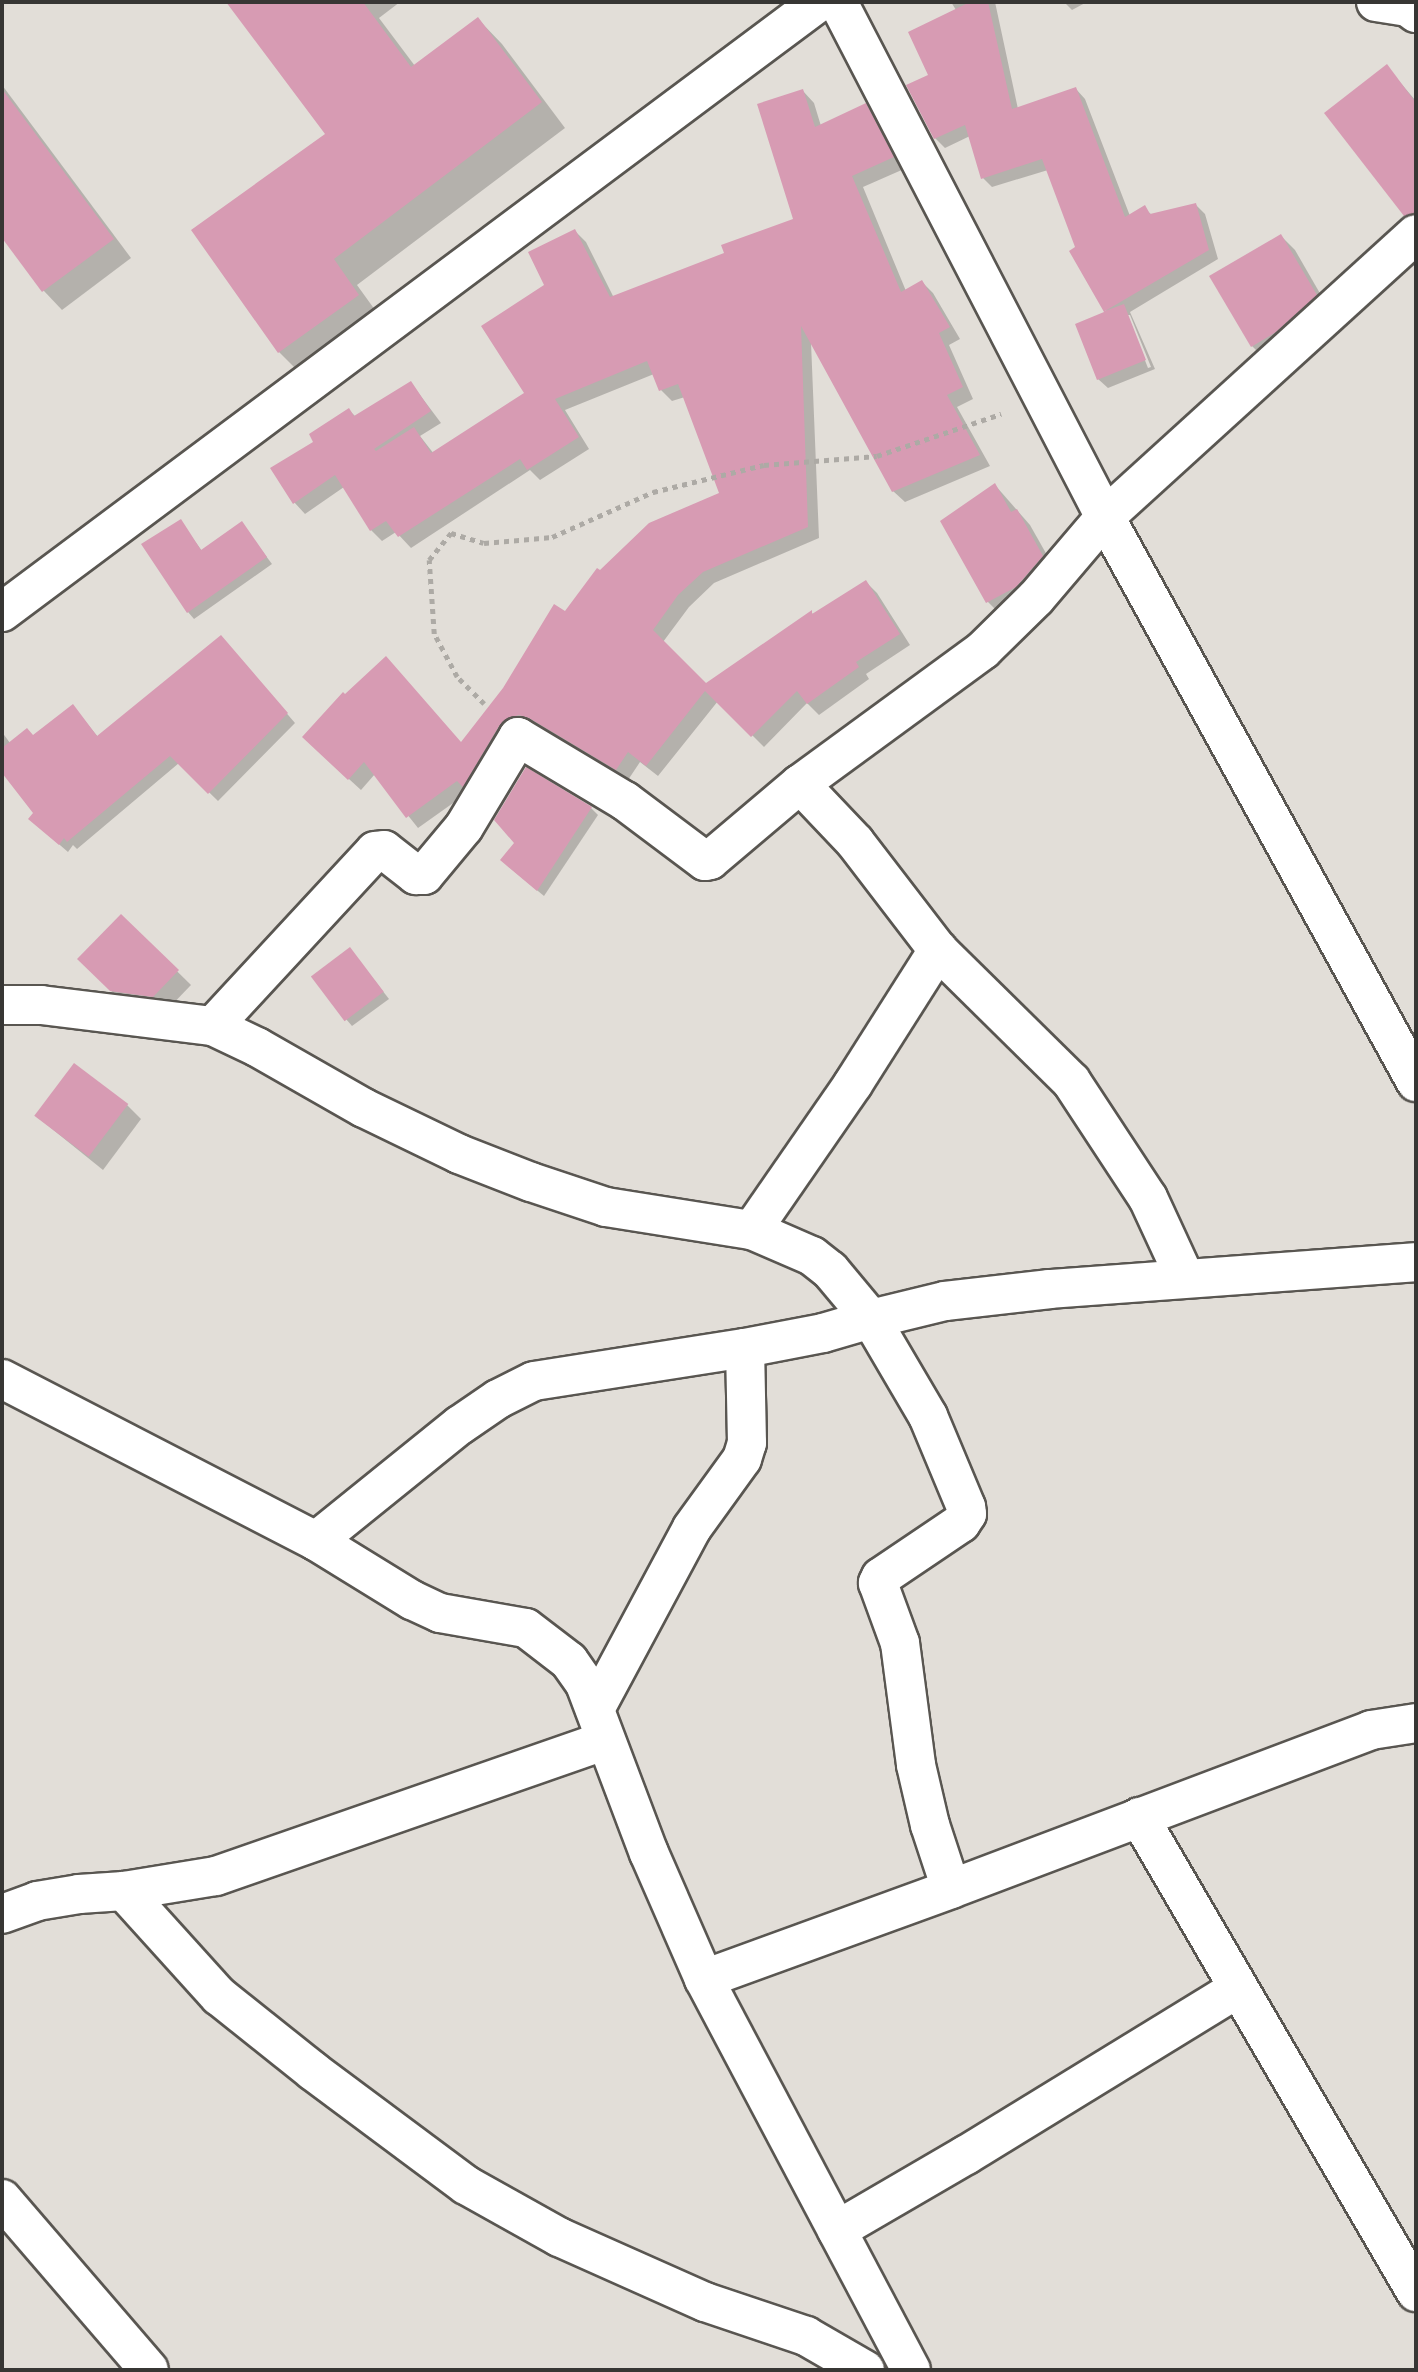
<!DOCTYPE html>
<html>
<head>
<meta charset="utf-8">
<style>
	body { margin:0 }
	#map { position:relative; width:1418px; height:2372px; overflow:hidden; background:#e2ded8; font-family:"Public Sans",sans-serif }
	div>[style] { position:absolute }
	.shadow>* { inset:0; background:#0003 }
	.building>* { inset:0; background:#d79bb3; transform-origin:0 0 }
	.path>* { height:4.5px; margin-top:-2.25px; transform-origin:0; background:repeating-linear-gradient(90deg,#adaaa5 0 5px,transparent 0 10px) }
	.roads { filter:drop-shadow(2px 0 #595651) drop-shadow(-2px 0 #595651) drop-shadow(0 2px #595651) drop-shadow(0 -2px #595651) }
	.minor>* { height:38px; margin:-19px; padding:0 19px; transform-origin:19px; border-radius:19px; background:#fff }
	span { translate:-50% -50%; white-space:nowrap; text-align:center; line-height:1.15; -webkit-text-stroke:5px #fff; paint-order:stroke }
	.frame { position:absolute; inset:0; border:4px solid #373634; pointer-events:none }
</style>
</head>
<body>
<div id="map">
	<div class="shadow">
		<div style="clip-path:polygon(228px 2px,400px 2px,379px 18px,415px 66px,478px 19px,502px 44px,565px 128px,357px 285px,383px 321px,304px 377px,279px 352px,193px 230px,328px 135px)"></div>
		<div style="clip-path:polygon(evenodd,951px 2px,995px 2px,1018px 109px,1076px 89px,1085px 99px,1130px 216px,1144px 208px,1152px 215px,1196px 205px,1205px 214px,1218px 259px,1130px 312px,1155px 369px,1108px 388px,1098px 379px,1107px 312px,1071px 251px,1077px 248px,1048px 170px,992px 187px,983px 178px,970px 136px,945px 148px,935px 138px,930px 76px,956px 10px,951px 2px,1127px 315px,1130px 315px,1151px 367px,1148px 368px,1127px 315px)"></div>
		<div style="clip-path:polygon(1064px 2px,1087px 2px,1072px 10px)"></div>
		<div style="clip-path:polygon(1387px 67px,1416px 101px,1416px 225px,1406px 215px)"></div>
		<div style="clip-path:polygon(2px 85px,131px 258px,62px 310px,44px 291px,2px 235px)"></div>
		<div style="clip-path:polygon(803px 91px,814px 103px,821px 126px,865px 105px,877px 117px,904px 169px,863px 187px,906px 291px,922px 282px,933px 293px,960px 339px,949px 345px,973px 399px,957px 407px,990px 466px,905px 502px,893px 491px,811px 342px,819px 538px,714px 583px,689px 607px,663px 642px,706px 685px,811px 612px,814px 615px,866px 582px,877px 593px,910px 645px,866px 674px,869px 679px,819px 715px,807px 703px,764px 747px,718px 701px,658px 776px,640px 762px,628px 780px,542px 729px,532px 726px,470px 791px,418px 828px,375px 774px,361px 790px,315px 748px,461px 744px,600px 573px,721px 494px,685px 397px,672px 401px,661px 390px,654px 374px,565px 410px,589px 449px,540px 480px,530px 470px,411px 548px,396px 532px,382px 541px,371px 530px,344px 487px,305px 514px,294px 502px,316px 442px,349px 410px,356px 417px,411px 383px,441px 423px,420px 436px,434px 454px,526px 394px,547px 285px,575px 231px,586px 242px,614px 298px,726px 254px,795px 220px)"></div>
		<div style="clip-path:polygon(1281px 236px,1295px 250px,1329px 309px,1266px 360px,1252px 346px)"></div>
		<div style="clip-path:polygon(995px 485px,1030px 525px,1056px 571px,1002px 616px,988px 602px,942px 522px)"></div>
		<div style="clip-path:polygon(180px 521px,202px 551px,242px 524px,272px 564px,194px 619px,188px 612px)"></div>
		<div style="clip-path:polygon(229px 646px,295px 723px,218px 801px,179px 763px,77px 849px,73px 845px,68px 852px,39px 827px,35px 814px,2px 771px,2px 732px,10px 743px,33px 737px,73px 706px,98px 737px)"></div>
		<div style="clip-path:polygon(591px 808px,598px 815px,544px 896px,509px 867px)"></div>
		<div style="clip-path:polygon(121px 916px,191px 985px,167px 1010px,125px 1005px,80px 959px)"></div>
		<div style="clip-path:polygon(350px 949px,389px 999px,352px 1026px,346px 1019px)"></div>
		<div style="clip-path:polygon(127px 1105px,141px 1119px,103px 1170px,36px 1116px)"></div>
	</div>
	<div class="building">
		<div style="clip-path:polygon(226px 2px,363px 2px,411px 67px,478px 17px,542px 102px,334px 259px,359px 295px,278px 353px,191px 230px,325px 134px)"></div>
		<div style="clip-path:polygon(970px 2px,988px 2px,1012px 109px,1076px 87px,1125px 217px,1145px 205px,1150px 214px,1196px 203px,1209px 250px,1105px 311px,1124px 304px,1146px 360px,1097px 380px,1075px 324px,1104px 312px,1069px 251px,1075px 247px,1042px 159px,981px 179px,965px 125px,934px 139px,906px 85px,928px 75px,908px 32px)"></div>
		<div style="clip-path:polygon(1387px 64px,1416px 103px,1416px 213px,1404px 216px,1324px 113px)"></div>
		<div style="clip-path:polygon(2px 89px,114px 239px,42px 292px,2px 238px)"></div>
		<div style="clip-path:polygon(803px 89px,815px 127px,866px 103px,894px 157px,852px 176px,901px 292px,922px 280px,950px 327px,939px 333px,963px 387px,947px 395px,980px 455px,892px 492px,801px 326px,808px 527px,703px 572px,678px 595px,653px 630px,706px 683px,812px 610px,812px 614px,866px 580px,900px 634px,856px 662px,859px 667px,807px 704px,797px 691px,751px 737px,705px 691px,646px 766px,628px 752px,616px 770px,529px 718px,519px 715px,508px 718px,499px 726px,463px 787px,457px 781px,406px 818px,364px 762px,348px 780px,302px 737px,343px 692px,345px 694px,386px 656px,461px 742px,503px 688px,554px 604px,565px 611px,597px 568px,600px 570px,649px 523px,719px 493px,678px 384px,659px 391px,647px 361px,555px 399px,579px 437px,527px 470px,520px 459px,398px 537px,386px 521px,370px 531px,335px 475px,293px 504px,270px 468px,313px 442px,309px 434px,349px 408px,354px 416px,411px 381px,431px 411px,374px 449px,376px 451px,414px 427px,431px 453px,524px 393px,481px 326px,544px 285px,528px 252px,575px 229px,610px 297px,724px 253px,721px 245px,793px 219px,757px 104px)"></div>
		<div style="clip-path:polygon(1281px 234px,1317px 295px,1276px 332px,1251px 347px,1209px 276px)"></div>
		<div style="clip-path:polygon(995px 483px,1011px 512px,1017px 509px,1043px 556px,1016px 587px,986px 603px,940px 521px)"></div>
		<div style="clip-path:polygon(181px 519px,201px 550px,242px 521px,267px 557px,187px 613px,141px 544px)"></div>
		<div style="clip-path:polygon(221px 635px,288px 713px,208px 794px,170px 756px,67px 842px,64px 838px,59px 845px,28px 819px,33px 813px,2px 773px,2px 748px,27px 728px,33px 735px,73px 704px,97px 736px)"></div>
		<div style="clip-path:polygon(526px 767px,592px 807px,537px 891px,500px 860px,514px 843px,494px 820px)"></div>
		<div style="clip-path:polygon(121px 914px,179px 970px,153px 997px,110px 991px,77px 959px)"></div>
		<div style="left:350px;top:947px;width:56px;height:49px;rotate:53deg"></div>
		<div style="left:74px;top:1063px;width:68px;height:66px;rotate:37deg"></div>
	</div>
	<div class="path">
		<div style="left:484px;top:704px;width:38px;rotate:-135deg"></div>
		<div style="left:457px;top:677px;width:49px;rotate:-118.1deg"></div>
		<div style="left:434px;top:634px;width:74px;rotate:-93.9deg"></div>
		<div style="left:429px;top:560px;width:35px;rotate:-51deg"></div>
		<div style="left:451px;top:533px;width:34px;rotate:17deg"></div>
		<div style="left:484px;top:543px;width:68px;rotate:-5deg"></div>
		<div style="left:552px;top:537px;width:111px;rotate:-24deg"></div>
		<div style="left:653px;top:492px;width:114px;rotate:-13.7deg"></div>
		<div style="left:764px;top:465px;width:113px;rotate:-4.6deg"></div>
		<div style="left:877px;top:456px;width:131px;rotate:-18.7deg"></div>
	</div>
	<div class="roads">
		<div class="minor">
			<div style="left:838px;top:2px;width:580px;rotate:62.6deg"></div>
			<div style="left:1105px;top:517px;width:645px;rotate:61.17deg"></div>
			<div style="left:1376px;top:2px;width:32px;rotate:9deg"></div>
			<div style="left:1408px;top:7px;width:10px;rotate:37deg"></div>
			<div style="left:2px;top:612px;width:1020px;rotate:-36.75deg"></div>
			<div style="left:800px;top:784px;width:80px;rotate:46.5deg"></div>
			<div style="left:855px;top:842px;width:136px;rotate:52.5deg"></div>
			<div style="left:938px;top:950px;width:187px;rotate:44.6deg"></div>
			<div style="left:1071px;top:1081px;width:140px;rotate:56.7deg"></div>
			<div style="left:1148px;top:1198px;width:88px;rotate:65.2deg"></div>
			<div style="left:2px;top:1005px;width:39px"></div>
			<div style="left:41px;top:1005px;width:173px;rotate:7deg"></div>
			<div style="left:213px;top:1026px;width:49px;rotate:25.5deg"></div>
			<div style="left:257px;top:1047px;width:123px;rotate:29.7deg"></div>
			<div style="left:364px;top:1108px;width:106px;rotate:25.8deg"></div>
			<div style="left:459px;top:1154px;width:77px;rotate:21.3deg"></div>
			<div style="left:531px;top:1182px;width:79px;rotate:18.4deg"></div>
			<div style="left:606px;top:1207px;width:148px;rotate:9deg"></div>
			<div style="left:752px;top:1230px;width:65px;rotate:23.4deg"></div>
			<div style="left:812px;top:1256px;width:23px;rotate:38deg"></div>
			<div style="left:830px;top:1270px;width:64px;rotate:50.1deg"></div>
			<div style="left:871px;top:1319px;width:76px;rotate:-13.7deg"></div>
			<div style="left:945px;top:1301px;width:106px;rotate:-6.5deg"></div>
			<div style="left:1050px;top:1289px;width:367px;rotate:-4.2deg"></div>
			<div style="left:213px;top:1026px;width:238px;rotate:-47.2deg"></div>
			<div style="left:375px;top:851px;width:9px;rotate:-6deg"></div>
			<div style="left:384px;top:850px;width:41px;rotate:38deg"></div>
			<div style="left:416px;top:875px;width:8px"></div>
			<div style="left:424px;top:875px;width:62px;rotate:-50.2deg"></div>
			<div style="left:464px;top:827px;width:105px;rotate:-59deg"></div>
			<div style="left:518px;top:737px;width:125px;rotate:30.9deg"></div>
			<div style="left:625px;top:801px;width:100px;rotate:36.9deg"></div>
			<div style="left:705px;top:861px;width:5px;rotate:-11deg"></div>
			<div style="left:710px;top:860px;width:118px;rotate:-40.2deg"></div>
			<div style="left:800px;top:784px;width:227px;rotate:-36.2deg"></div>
			<div style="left:983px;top:650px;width:74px;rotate:-44.5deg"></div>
			<div style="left:1036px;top:598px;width:106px;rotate:-49.6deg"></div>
			<div style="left:1105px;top:517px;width:420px;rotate:-42.3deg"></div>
			<div style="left:752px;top:1230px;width:178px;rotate:-55.3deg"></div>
			<div style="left:853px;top:1084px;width:159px;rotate:-57.6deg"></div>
			<div style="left:2px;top:1379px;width:353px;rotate:27.3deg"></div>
			<div style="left:316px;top:1541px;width:113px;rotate:31.6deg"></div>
			<div style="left:412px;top:1600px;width:31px;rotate:25deg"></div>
			<div style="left:440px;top:1613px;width:87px;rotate:9.9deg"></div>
			<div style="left:526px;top:1628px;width:54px;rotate:37.5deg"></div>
			<div style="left:569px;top:1661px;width:28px;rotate:55deg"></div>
			<div style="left:585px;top:1684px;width:181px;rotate:69.3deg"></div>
			<div style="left:649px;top:1853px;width:137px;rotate:66.4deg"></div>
			<div style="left:704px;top:1979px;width:442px;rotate:62.1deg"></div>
			<div style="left:316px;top:1541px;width:185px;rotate:-38.9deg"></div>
			<div style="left:460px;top:1425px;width:46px;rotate:-34.4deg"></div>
			<div style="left:498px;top:1399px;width:40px;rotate:-26.6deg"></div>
			<div style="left:534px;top:1381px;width:214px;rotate:-8.9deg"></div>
			<div style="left:745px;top:1348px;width:79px;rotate:-10.9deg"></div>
			<div style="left:823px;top:1333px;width:50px;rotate:-16.3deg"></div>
			<div style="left:871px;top:1319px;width:113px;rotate:59.6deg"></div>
			<div style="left:928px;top:1416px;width:99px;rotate:67.3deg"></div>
			<div style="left:966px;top:1507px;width:7px;rotate:82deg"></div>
			<div style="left:967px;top:1514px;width:11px;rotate:124deg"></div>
			<div style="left:961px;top:1523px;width:97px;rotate:146deg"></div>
			<div style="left:881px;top:1577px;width:7px;rotate:117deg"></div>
			<div style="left:878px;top:1583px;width:64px;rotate:69.9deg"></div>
			<div style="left:900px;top:1643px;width:123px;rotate:82.5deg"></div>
			<div style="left:916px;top:1765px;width:62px;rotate:76.9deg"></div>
			<div style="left:930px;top:1825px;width:67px;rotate:71.8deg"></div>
			<div style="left:595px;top:1709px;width:205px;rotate:-61.8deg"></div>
			<div style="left:692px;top:1528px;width:85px;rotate:-54.1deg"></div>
			<div style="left:742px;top:1459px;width:17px;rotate:-73deg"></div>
			<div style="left:747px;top:1443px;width:95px;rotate:-91.2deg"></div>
			<div style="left:1139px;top:1817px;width:550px;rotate:59.75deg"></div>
			<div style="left:124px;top:1891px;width:142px;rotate:47.9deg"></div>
			<div style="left:219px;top:1996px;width:120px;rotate:38.6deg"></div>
			<div style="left:313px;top:2071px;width:191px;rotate:36.7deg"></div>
			<div style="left:466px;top:2185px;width:107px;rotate:29.2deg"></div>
			<div style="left:559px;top:2237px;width:160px;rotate:24deg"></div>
			<div style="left:705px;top:2302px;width:107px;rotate:18.6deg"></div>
			<div style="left:806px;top:2336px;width:68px;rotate:30deg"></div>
			<div style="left:2px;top:1914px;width:37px;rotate:-20deg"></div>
			<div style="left:37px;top:1901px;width:43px;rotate:-9.5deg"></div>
			<div style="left:79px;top:1894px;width:45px;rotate:-3.8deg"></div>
			<div style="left:124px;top:1891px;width:93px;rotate:-9.3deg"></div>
			<div style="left:216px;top:1876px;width:411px;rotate:-19.2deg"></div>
			<div style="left:704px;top:1979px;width:263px;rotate:-20deg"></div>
			<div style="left:951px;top:1889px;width:449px;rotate:-20.7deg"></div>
			<div style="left:1371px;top:1730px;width:46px;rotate:-8.8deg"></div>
			<div style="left:2px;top:2199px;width:225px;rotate:49.3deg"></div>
			<div style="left:837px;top:2230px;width:149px;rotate:-30.2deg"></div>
			<div style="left:966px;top:2155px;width:319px;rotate:-31.5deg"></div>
		</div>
	</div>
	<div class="frame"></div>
</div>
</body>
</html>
